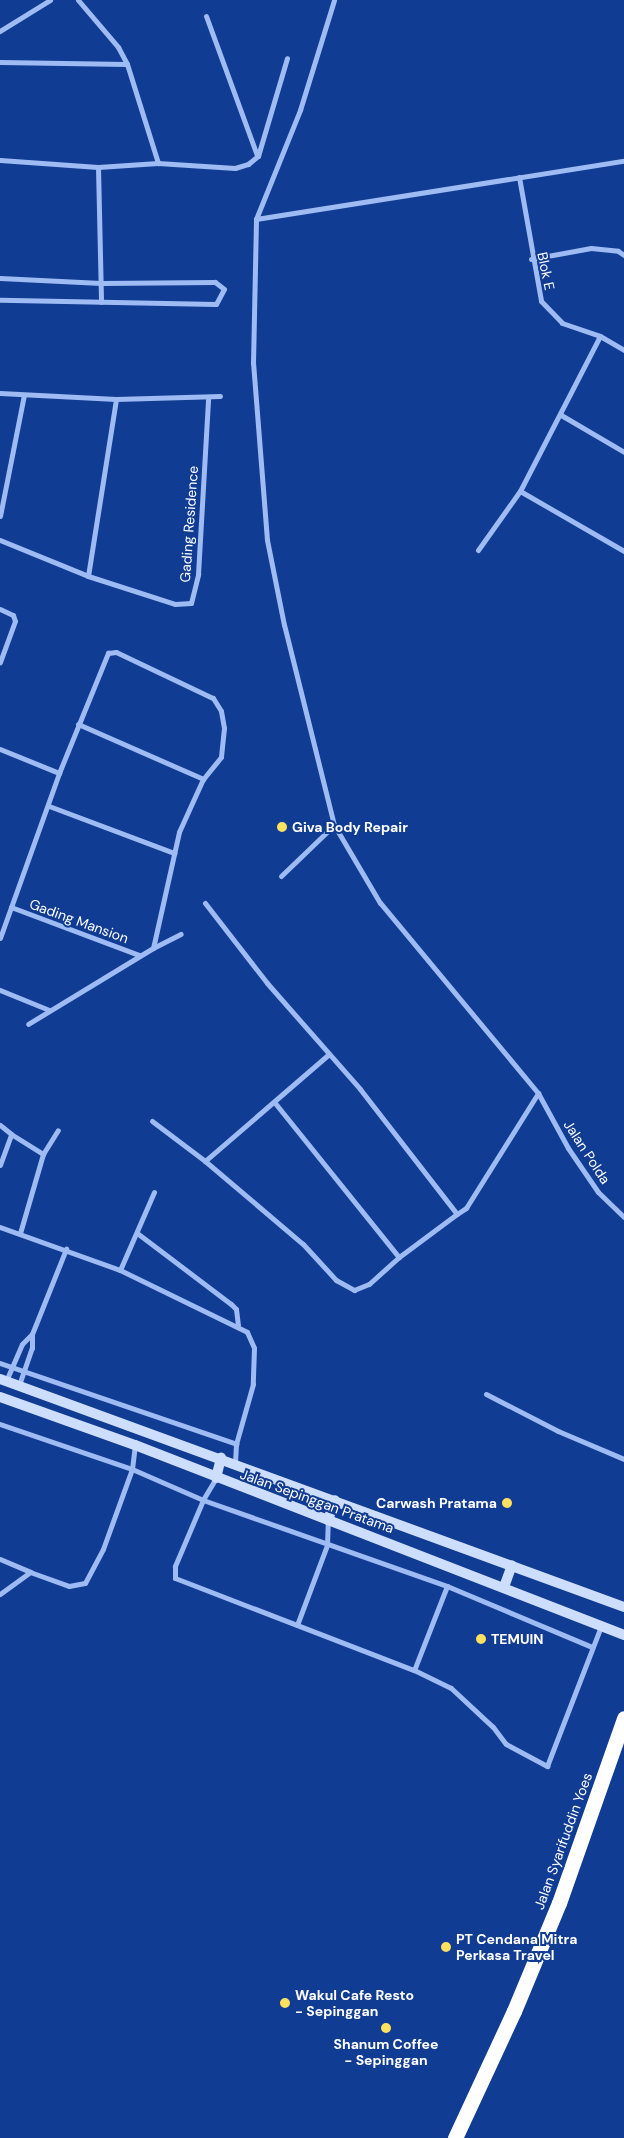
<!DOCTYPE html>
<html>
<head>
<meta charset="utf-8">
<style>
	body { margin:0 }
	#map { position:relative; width:624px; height:2138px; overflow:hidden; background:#113c93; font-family:"DM Sans",sans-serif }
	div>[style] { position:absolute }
	.street>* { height:5px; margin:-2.5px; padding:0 2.5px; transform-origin:2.5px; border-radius:2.5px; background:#9ebbf3 }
	.secondary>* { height:10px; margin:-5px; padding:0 5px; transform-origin:5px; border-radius:5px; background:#cdddfd }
	.highway>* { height:15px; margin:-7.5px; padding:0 7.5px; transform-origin:7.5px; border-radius:7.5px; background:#fff }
	.dots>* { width:14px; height:14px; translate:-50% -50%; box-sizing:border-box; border:2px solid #113c93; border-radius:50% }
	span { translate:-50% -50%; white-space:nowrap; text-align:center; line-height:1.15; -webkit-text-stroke:4px #113c93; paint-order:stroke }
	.street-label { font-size:14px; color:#fff }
	.poi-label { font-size:14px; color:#fff; font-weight:700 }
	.left { translate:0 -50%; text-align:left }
	.right { translate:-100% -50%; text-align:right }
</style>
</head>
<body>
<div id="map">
	<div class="street">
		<div style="left:78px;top:0;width:62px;rotate:49.6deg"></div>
		<div style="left:118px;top:47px;width:19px;rotate:62deg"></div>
		<div style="left:127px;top:64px;width:104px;rotate:72.6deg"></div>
		<div style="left:206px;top:16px;width:148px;rotate:69.9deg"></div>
		<div style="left:0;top:31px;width:59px;rotate:-31.8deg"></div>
		<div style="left:0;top:62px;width:127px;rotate:0.9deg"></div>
		<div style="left:0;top:160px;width:98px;rotate:4.1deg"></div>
		<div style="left:98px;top:167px;width:60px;rotate:-3.8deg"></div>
		<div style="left:158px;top:163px;width:77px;rotate:3.7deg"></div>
		<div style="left:235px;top:168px;width:14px;rotate:-17deg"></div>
		<div style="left:248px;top:164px;width:13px;rotate:-39deg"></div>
		<div style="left:258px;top:156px;width:102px;rotate:-73.5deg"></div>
		<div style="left:98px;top:167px;width:135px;rotate:88.7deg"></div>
		<div style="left:519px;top:177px;width:126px;rotate:79.9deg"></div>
		<div style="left:541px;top:301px;width:30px;rotate:46deg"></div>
		<div style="left:562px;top:323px;width:40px;rotate:18.9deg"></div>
		<div style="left:600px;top:336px;width:28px;rotate:30deg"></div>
		<div style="left:256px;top:219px;width:373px;rotate:-9deg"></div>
		<div style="left:531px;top:259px;width:61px;rotate:-10.4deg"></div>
		<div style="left:591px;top:248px;width:27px;rotate:6deg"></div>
		<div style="left:618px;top:251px;width:7px;rotate:34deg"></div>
		<div style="left:0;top:278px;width:101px;rotate:2.8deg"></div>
		<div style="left:101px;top:283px;width:114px;rotate:-0.5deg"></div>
		<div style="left:215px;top:282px;width:11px;rotate:38deg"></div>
		<div style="left:224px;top:289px;width:17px;rotate:118deg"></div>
		<div style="left:216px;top:304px;width:216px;rotate:-178.9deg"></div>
		<div style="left:0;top:393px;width:116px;rotate:3deg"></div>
		<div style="left:116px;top:399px;width:104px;rotate:-1.7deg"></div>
		<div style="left:561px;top:415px;width:73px;rotate:30.4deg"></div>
		<div style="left:520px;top:491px;width:120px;rotate:30deg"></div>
		<div style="left:0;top:516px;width:123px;rotate:-78.8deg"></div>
		<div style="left:0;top:540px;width:95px;rotate:22.2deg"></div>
		<div style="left:88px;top:576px;width:91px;rotate:17.8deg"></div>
		<div style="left:175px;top:604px;width:16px;rotate:-4deg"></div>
		<div style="left:191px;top:603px;width:30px;rotate:-76deg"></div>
		<div style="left:198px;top:574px;width:176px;rotate:-86.7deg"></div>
		<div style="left:478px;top:550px;width:72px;rotate:-54.6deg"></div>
		<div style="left:520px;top:491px;width:174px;rotate:-62.7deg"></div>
		<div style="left:88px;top:576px;width:179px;rotate:-81deg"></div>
		<div style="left:0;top:609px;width:14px;rotate:25deg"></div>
		<div style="left:13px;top:615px;width:6px;rotate:72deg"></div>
		<div style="left:15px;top:621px;width:44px;rotate:110.1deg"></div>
		<div style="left:78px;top:724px;width:137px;rotate:23.7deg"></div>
		<div style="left:0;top:749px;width:64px;rotate:22.1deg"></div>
		<div style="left:49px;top:806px;width:134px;rotate:20.6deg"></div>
		<div style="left:281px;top:876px;width:74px;rotate:-43.9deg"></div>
		<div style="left:205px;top:903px;width:101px;rotate:52.2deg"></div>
		<div style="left:267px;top:983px;width:141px;rotate:48.7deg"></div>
		<div style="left:360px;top:1089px;width:158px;rotate:52.2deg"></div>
		<div style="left:457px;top:1214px;width:11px;rotate:-34deg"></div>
		<div style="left:466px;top:1208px;width:136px;rotate:-57.9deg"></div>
		<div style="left:538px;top:1093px;width:247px;rotate:-129.7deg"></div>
		<div style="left:380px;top:903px;width:91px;rotate:-120.5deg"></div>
		<div style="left:334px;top:825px;width:206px;rotate:-104deg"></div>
		<div style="left:284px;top:625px;width:87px;rotate:-101.3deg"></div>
		<div style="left:267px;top:540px;width:178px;rotate:-94.5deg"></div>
		<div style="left:253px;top:363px;width:144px;rotate:-88.8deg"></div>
		<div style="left:256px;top:219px;width:118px;rotate:-68deg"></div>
		<div style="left:300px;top:110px;width:115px;rotate:-72.8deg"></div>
		<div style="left:11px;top:907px;width:137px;rotate:20.6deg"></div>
		<div style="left:0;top:938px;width:175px;rotate:-70.3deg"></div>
		<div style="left:59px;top:773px;width:130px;rotate:-67.8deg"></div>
		<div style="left:108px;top:653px;width:8px;rotate:-7deg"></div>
		<div style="left:116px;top:652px;width:107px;rotate:25.4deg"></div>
		<div style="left:213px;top:698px;width:15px;rotate:58deg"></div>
		<div style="left:221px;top:711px;width:17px;rotate:80deg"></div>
		<div style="left:224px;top:728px;width:29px;rotate:96deg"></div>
		<div style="left:221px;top:757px;width:28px;rotate:129deg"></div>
		<div style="left:203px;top:779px;width:58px;rotate:114.4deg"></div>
		<div style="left:179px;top:832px;width:119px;rotate:102.6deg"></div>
		<div style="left:153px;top:948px;width:146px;rotate:148.7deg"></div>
		<div style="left:153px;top:948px;width:31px;rotate:-27deg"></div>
		<div style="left:0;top:990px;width:53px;rotate:22.2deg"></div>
		<div style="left:329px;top:1054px;width:164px;rotate:139.2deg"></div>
		<div style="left:205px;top:1161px;width:128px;rotate:40.3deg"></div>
		<div style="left:303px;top:1244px;width:49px;rotate:47.5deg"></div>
		<div style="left:336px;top:1280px;width:21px;rotate:29deg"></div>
		<div style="left:354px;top:1290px;width:16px;rotate:-22deg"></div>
		<div style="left:369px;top:1284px;width:40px;rotate:-42deg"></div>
		<div style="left:399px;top:1257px;width:72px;rotate:-36.6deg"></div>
		<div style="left:538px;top:1093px;width:63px;rotate:61.4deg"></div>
		<div style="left:568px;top:1148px;width:53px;rotate:55.7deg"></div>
		<div style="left:598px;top:1192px;width:36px;rotate:44deg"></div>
		<div style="left:275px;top:1103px;width:198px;rotate:51.2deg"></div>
		<div style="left:152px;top:1121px;width:66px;rotate:37deg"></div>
		<div style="left:0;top:1125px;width:14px;rotate:39deg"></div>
		<div style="left:43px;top:1154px;width:28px;rotate:-58deg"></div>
		<div style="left:0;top:1165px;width:33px;rotate:-70deg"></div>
		<div style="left:11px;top:1134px;width:38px;rotate:32deg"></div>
		<div style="left:43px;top:1154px;width:82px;rotate:106.2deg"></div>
		<div style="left:0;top:1227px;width:127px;rotate:19.7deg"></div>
		<div style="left:120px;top:1270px;width:141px;rotate:26deg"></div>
		<div style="left:247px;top:1332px;width:17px;rotate:66deg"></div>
		<div style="left:254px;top:1348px;width:36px;rotate:92deg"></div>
		<div style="left:253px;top:1384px;width:62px;rotate:105.8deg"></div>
		<div style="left:236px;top:1444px;width:19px;rotate:93deg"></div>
		<div style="left:137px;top:1233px;width:118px;rotate:37.1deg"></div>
		<div style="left:231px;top:1304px;width:7px;rotate:45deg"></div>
		<div style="left:236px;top:1309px;width:16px;rotate:83deg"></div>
		<div style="left:120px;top:1270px;width:85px;rotate:-66.4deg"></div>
		<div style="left:0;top:1363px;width:250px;rotate:18.9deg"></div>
		<div style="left:6px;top:1381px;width:40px;rotate:-66.6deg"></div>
		<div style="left:22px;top:1344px;width:14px;rotate:-45deg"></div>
		<div style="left:19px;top:1385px;width:39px;rotate:-71deg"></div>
		<div style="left:32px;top:1348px;width:14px;rotate:-90deg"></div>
		<div style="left:32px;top:1334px;width:92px;rotate:-68.2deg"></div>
		<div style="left:486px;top:1394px;width:81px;rotate:27.2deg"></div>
		<div style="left:558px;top:1431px;width:72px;rotate:23deg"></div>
		<div style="left:0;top:1424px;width:139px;rotate:18.8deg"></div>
		<div style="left:132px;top:1469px;width:77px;rotate:23.6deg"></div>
		<div style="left:203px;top:1500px;width:259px;rotate:19.4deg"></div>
		<div style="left:447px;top:1586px;width:157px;rotate:22.8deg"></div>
		<div style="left:216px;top:1478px;width:26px;rotate:121deg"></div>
		<div style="left:203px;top:1500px;width:72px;rotate:113deg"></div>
		<div style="left:175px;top:1566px;width:12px;rotate:90deg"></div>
		<div style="left:175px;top:1578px;width:256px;rotate:21.1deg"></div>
		<div style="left:0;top:1559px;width:33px;rotate:23deg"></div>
		<div style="left:447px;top:1586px;width:90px;rotate:111.4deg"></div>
		<div style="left:414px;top:1670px;width:41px;rotate:25.9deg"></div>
		<div style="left:451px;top:1688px;width:57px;rotate:42.9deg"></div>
		<div style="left:493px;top:1727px;width:21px;rotate:53deg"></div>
		<div style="left:506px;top:1744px;width:47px;rotate:28.2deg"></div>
		<div style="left:547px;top:1766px;width:150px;rotate:-68.9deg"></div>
		<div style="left:0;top:1594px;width:37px;rotate:-36deg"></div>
		<div style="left:30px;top:1572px;width:41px;rotate:19.7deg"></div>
		<div style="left:69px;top:1586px;width:16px;rotate:-11deg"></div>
		<div style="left:85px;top:1583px;width:38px;rotate:-62deg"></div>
		<div style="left:103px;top:1549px;width:85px;rotate:-70.1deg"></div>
		<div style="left:132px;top:1469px;width:24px;rotate:-83deg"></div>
		<div style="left:297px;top:1625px;width:85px;rotate:-69.4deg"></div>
		<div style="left:327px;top:1545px;width:25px;rotate:-88deg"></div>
	</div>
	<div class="secondary">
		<div style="left:0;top:1379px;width:664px;rotate:20.07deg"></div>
		<div style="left:0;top:1397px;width:143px;rotate:19.6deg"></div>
		<div style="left:135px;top:1445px;width:525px;rotate:21.23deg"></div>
		<div style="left:216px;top:1478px;width:21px;rotate:-76deg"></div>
		<div style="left:328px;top:1520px;width:21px;rotate:-71deg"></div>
		<div style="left:504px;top:1587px;width:23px;rotate:-70deg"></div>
	</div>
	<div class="highway">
		<div style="left:455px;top:2138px;width:140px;rotate:-65.1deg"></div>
		<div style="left:514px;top:2011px;width:117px;rotate:-67.4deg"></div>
		<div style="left:559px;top:1903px;width:196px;rotate:-70.6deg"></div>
	</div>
	<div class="dots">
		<div style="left:282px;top:827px;background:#ffe160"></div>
		<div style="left:507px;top:1503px;background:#ffe160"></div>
		<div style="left:481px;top:1639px;background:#ffe160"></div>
		<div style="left:446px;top:1947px;background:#ffe160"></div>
		<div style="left:285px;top:2003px;background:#ffe160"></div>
		<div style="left:386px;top:2028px;background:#ffe160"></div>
	</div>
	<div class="street-label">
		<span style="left:546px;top:271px;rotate:78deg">Blok E</span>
		<span style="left:189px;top:524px;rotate:-86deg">Gading Residence</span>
		<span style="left:79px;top:921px;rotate:20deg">Gading Mansion</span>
		<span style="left:587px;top:1152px;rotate:57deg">Jalan Polda</span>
		<span style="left:317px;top:1501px;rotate:20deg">Jalan Sepinggan Pratama</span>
		<span style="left:563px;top:1841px;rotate:-70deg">Jalan Syarifuddin Yoes</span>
	</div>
	<div class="poi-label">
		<span class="left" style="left:292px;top:827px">Giva Body Repair</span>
		<span class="right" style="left:497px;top:1503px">Carwash Pratama</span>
		<span class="left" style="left:491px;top:1639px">TEMUIN</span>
		<span class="left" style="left:456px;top:1947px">PT Cendana Mitra<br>Perkasa Travel</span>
		<span class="left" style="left:295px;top:2003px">Wakul Cafe Resto<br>- Sepinggan</span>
		<span style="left:386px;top:2052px">Shanum Coffee<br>- Sepinggan</span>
	</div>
</div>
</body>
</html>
